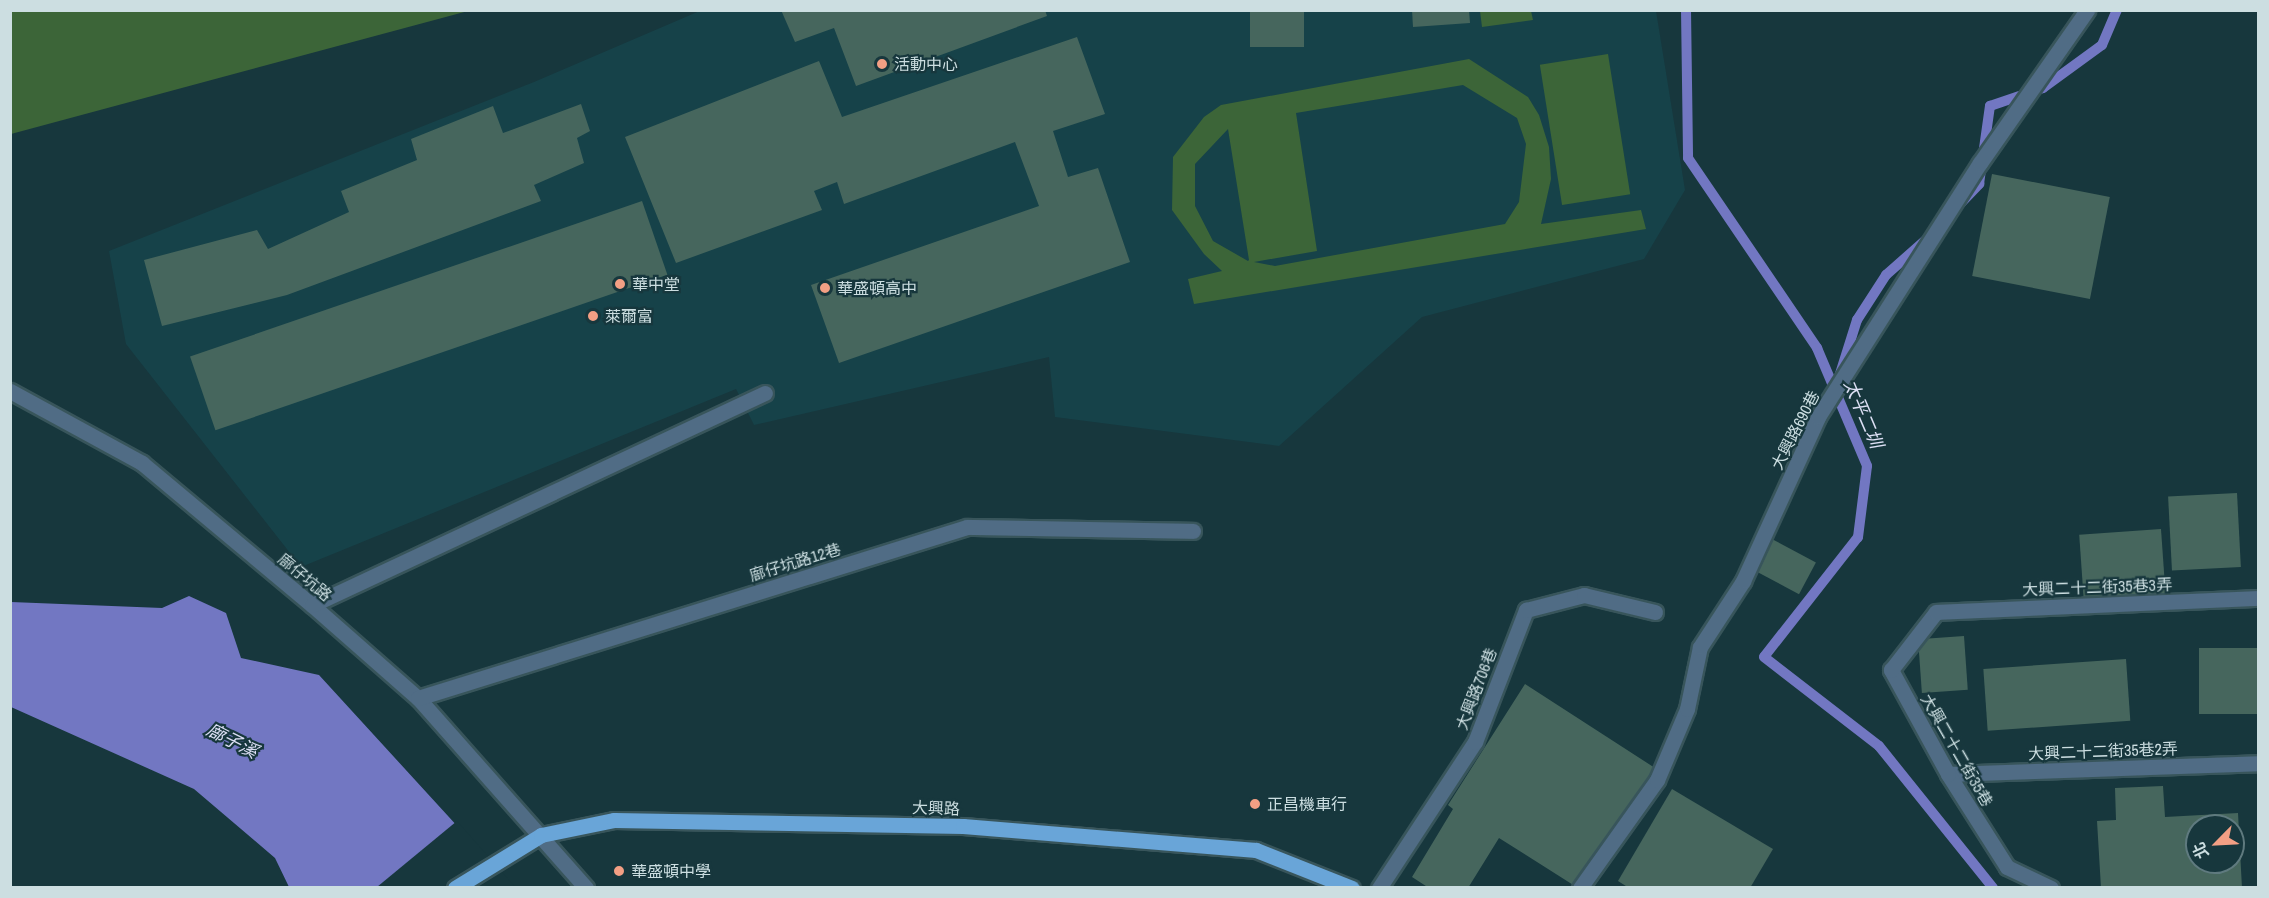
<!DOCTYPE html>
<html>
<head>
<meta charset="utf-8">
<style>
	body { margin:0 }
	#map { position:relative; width:2269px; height:898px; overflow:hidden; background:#17373d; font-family:"Archivo Narrow","Noto Sans TC",sans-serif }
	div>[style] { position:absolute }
	.built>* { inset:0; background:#164249 }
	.green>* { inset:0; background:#3c6538; transform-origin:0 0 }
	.water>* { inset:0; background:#7277c2 }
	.pier>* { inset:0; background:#17373d }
	.stream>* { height:10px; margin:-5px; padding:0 5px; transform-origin:5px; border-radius:5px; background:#7277c2 }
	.building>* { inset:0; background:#46665d; transform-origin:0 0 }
	.roads { filter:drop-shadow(2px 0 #38555b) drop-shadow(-2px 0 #38555b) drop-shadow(0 2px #38555b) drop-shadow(0 -2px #38555b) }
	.minor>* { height:15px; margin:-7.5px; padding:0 7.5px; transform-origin:7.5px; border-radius:7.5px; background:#506c85 }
	.major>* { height:15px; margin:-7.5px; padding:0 7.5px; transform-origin:7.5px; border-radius:7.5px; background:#69a5d8 }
	.dots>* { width:16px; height:16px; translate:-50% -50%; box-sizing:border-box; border:3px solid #17373d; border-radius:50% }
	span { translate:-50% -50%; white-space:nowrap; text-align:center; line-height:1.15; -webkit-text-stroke:4.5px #17373d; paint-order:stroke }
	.poi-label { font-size:16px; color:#ccdee1 }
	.left { translate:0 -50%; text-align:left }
	.street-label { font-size:16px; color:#ccdee1 }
	.water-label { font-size:18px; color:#dde0f5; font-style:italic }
	.frame { position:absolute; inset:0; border:12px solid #ccdee1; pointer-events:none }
	.north { position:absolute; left:2185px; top:814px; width:60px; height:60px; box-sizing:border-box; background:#17373d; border:2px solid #5f7a7f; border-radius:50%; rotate:246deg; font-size:16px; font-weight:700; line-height:24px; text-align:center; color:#ccdee1 }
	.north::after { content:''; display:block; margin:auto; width:21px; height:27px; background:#f39f84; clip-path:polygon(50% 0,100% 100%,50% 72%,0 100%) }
</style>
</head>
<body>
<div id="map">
	<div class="built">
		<div style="clip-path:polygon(702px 10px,1656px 11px,1685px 190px,1644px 259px,1422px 317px,1279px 446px,1055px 417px,1049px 357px,754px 425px,736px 389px,301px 567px,126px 344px,109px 251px,534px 82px)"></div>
	</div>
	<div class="green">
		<div style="clip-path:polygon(11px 10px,468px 10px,468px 11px,11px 134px)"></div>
		<div style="clip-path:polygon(1480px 11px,1531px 11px,1533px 20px,1482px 27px)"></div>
		<div style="left:1608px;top:54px;width:142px;height:69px;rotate:81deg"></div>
		<div style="clip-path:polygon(evenodd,1469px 59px,1528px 97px,1539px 115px,1549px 147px,1551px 179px,1541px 224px,1641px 210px,1646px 229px,1194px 304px,1188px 279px,1222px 271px,1204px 254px,1172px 210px,1173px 157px,1204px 117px,1221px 105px,1469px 59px,1463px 85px,1517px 118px,1526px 144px,1519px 202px,1505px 224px,1275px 266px,1254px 262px,1317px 251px,1296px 113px,1463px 85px,1469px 59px,1228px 129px,1249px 260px,1248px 261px,1213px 241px,1195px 206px,1195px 164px,1228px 129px)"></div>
	</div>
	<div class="water">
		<div style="clip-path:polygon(189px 596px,226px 613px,241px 658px,319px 675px,513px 887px,289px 887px,275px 858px,194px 789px,11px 707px,11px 602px,162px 608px)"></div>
	</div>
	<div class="pier">
		<div style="clip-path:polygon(457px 821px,516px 888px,377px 887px)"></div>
	</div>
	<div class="stream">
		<div style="left:1686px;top:10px;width:148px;rotate:89.2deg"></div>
		<div style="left:1688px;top:158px;width:230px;rotate:55.8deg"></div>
		<div style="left:1817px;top:348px;width:128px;rotate:67deg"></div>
		<div style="left:1867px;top:466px;width:72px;rotate:97.2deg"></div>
		<div style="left:1858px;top:537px;width:152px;rotate:128.1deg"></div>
		<div style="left:1764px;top:657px;width:145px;rotate:37.7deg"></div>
		<div style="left:1879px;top:746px;width:182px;rotate:51.2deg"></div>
		<div style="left:1960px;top:204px;width:28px;rotate:-46deg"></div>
		<div style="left:1979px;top:184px;width:79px;rotate:-82deg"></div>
		<div style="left:1990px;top:106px;width:56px;rotate:-18.8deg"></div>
		<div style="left:2043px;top:88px;width:73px;rotate:-36.1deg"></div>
		<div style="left:2102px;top:45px;width:38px;rotate:-67deg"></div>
		<div style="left:1839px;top:377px;width:60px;rotate:-72.5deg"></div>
		<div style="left:1857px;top:320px;width:54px;rotate:-57.2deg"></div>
		<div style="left:1886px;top:275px;width:57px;rotate:-41.5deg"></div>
	</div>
	<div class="building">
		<div style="clip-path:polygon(781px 10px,1045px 10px,1047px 16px,856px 86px,834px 28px,795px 42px)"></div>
		<div style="left:1250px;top:10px;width:54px;height:37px"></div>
		<div style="clip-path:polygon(1412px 10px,1469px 10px,1470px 23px,1413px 27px)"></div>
		<div style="clip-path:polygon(1077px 37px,1105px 114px,1053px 131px,1068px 177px,1098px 168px,1130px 262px,839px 363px,811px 285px,1039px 206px,1015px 142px,844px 204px,837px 182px,814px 191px,822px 210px,676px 263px,625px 137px,819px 61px,842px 117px)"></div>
		<div style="clip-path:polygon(581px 104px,590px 131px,577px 138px,584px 163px,534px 185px,541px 201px,287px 295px,162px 326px,144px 260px,257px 230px,268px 249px,349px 212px,341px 191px,417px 160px,411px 139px,493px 106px,503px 133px)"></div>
		<div style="left:1992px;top:174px;width:120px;height:104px;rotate:11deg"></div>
		<div style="left:642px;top:201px;width:78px;height:478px;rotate:71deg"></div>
		<div style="left:2237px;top:493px;width:74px;height:69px;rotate:87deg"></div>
		<div style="left:2161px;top:529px;width:67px;height:82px;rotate:86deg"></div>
		<div style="left:1770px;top:538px;width:52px;height:36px;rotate:28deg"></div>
		<div style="left:1964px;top:636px;width:54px;height:46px;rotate:86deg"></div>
		<div style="left:2258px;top:648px;width:66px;height:59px;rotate:90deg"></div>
		<div style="left:2126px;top:659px;width:62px;height:143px;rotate:86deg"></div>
		<div style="clip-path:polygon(1525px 684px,1655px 768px,1578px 888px,1499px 838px,1468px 888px,1429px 888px,1412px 877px,1453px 809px,1448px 805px)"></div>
		<div style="clip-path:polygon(evenodd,2163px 786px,2165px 817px,2238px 813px,2242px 888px,2101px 888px,2097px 821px,2116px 820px,2115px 788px,2163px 786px,2197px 826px,2233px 826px,2233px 862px,2197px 862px,2197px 826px)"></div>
		<div style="clip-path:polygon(1672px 789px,1773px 849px,1750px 888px,1629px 888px,1618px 881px)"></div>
	</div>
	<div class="roads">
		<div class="minor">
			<div style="left:10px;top:391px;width:150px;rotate:28.6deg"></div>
			<div style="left:142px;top:463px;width:222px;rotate:39.9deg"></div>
			<div style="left:312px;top:605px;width:141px;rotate:41.3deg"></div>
			<div style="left:418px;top:698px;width:254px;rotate:48.5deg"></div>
			<div style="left:312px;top:605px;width:500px;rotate:-25.08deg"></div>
			<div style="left:418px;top:698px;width:575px;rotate:-17.3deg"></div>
			<div style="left:967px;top:527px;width:226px;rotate:1deg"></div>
			<div style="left:1948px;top:774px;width:310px;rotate:-2deg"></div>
			<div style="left:1379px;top:888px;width:175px;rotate:-56.7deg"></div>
			<div style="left:1475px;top:742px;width:142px;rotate:-68.9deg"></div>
			<div style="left:1526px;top:610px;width:60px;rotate:-14.5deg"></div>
			<div style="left:1584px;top:595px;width:73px;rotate:13.5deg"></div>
			<div style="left:1580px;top:888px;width:133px;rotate:-54.5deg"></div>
			<div style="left:1657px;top:780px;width:77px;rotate:-67.1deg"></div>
			<div style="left:1687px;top:709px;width:63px;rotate:-78.2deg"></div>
			<div style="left:1700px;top:647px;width:79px;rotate:-56.9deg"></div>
			<div style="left:1743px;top:581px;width:180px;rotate:-65.4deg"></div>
			<div style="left:1818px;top:417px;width:301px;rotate:-57.5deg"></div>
			<div style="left:1980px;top:163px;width:187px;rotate:-55deg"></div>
			<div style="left:2051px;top:888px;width:49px;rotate:-154.5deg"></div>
			<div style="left:2007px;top:867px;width:110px;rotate:-122.4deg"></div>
			<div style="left:1948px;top:774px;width:119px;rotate:-118.7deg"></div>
			<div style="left:1891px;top:670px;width:73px;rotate:-52.2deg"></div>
			<div style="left:1936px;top:612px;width:322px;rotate:-2.5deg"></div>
		</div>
		<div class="major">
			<div style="left:455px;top:888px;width:101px;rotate:-31.6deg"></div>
			<div style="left:541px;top:835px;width:75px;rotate:-11.6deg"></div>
			<div style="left:614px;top:820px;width:349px;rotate:1deg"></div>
			<div style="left:963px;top:826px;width:294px;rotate:4.7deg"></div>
			<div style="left:1256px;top:850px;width:103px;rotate:21.6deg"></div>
		</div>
	</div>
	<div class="dots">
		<div style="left:882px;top:64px;background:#f39f84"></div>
		<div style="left:620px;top:284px;background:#f39f84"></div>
		<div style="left:825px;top:288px;background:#f39f84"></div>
		<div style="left:593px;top:316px;background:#f39f84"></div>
		<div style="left:1255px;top:804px;background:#f39f84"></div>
		<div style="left:619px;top:871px;background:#f39f84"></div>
	</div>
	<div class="poi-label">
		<span class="left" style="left:894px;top:64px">活動中心</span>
		<span class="left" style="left:632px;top:284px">華中堂</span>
		<span class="left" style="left:837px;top:288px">華盛頓高中</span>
		<span class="left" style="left:605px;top:316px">萊爾富</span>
		<span class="left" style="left:1267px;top:804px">正昌機車行</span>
		<span class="left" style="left:631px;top:871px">華盛頓中學</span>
	</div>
	<div class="street-label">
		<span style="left:1795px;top:430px;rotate:-63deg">大興路690巷</span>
		<span style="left:795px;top:562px;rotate:-17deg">廍仔坑路12巷</span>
		<span style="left:305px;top:577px;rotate:40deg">廍仔坑路</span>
		<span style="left:2097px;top:587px;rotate:-2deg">大興二十二街35巷3弄</span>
		<span style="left:1476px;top:689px;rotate:-69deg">大興路706巷</span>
		<span style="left:1957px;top:750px;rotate:60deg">大興二十二街35巷</span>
		<span style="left:2103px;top:751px;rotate:-2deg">大興二十二街35巷2弄</span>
		<span style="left:936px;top:808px;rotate:2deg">大興路</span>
	</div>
	<div class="water-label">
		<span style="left:1863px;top:414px;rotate:67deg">太平二圳</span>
		<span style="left:232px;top:741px;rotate:27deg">廍子溪</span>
	</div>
	<div class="frame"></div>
	<div class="north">北</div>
</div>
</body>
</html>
